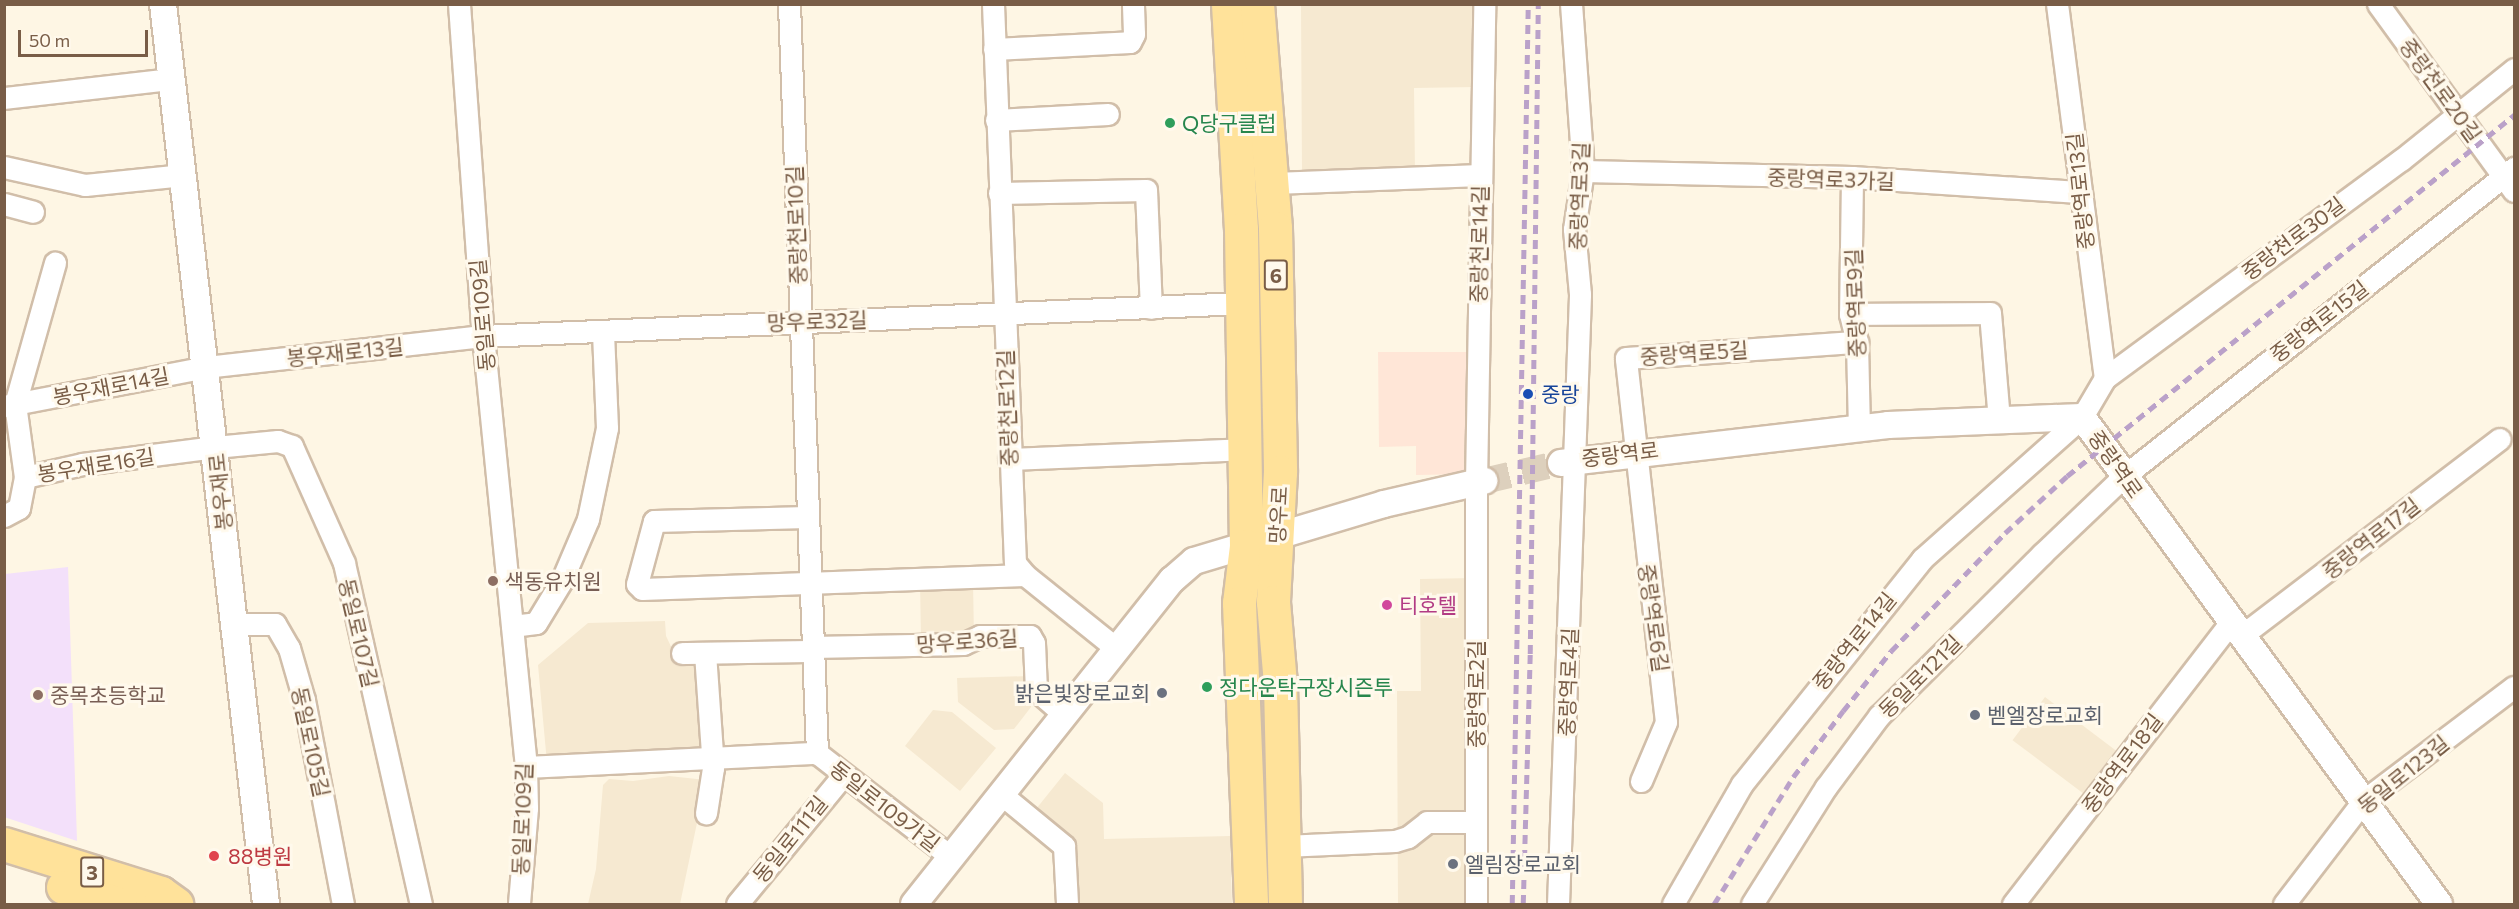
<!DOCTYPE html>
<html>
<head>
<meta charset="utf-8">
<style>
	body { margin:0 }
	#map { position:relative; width:2519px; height:909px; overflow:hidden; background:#fef6e4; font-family:Commissioner,"Noto Sans KR",sans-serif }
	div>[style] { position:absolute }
	.residential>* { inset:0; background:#f6e9d1; transform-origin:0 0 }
	.commercial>* { inset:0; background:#ffe6d7 }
	.education>* { inset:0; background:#f3e0fa }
	.tertiary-tunnel>* { height:26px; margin-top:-13px; transform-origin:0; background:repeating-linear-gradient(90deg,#ddd0bd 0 26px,transparent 0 39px) }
	.roads { filter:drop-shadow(2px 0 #d1bea9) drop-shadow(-2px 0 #d1bea9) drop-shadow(0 2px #d1bea9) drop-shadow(0 -2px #d1bea9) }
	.minor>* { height:21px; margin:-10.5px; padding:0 10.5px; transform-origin:10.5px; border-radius:10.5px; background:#fff }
	.tertiary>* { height:26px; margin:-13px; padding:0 13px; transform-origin:13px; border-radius:13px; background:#fff }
	.primary>* { height:33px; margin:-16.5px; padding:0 16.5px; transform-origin:16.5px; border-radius:16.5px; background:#ffe29a }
	.rail>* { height:4.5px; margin-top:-2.25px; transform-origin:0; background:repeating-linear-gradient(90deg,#baa1c9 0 9px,transparent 0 15px) }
	.dots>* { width:16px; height:16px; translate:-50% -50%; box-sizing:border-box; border:3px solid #fff9ec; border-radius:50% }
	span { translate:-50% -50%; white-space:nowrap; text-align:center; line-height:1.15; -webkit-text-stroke:6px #fff9ec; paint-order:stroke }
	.shield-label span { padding:2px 4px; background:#fff9ec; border:2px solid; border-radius:4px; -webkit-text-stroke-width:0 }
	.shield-label { font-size:20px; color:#795d47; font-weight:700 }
	.street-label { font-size:21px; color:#795d47 }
	.leisure-label { font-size:21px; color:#27864d }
	.left { translate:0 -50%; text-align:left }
	.transit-label { font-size:21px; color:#164399 }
	.education-label { font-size:21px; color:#785e54 }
	.hotel-label { font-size:21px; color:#b23c85 }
	.worship-label { font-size:21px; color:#5b616d }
	.right { translate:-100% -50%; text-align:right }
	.health-label { font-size:21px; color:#be3a42 }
	.frame { position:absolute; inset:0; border:6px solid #795d47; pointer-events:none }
	.scale { position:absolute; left:18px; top:30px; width:130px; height:27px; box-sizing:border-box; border:3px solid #795d47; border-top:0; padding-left:8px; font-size:18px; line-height:21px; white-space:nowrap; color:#795d47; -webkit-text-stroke:4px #fff9ec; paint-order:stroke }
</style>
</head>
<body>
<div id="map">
	<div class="residential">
		<div style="clip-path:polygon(1301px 5px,1476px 5px,1476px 87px,1414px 88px,1415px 173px,1302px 174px)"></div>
		<div style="clip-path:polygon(1474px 578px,1476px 904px,1398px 904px,1397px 691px,1421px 691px,1420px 579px)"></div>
		<div style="left:973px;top:581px;width:53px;height:53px;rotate:89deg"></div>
		<div style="clip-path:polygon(665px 621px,666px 636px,676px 657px,699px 656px,707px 754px,547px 763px,538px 665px,588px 623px)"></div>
		<div style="clip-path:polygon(1030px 676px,1031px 707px,1014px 729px,994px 730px,958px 702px,957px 678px)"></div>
		<div style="left:2045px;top:697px;width:95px;height:54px;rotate:37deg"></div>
		<div style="clip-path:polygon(933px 710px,952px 712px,996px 748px,960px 791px,905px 746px)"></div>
		<div style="clip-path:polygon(1065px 773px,1103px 803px,1104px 839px,1230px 836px,1232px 904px,1071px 904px,1069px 844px,1032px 814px)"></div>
		<div style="clip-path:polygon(669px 776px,706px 780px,680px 904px,588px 904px,596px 869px,603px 785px,609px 779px,633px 781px)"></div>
	</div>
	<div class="commercial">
		<div style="clip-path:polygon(1378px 352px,1473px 352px,1473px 474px,1416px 475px,1416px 446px,1379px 447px)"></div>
	</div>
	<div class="education">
		<div style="clip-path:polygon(68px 567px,77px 841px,4px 817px,5px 574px)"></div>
	</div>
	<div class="tertiary-tunnel">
		<div style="left:1484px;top:481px;width:79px;rotate:-13.2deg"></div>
	</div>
	<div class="roads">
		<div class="minor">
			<div style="left:459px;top:4px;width:333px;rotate:85.9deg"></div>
			<div style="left:483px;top:336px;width:433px;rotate:84.3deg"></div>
			<div style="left:526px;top:767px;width:41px;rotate:88.6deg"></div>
			<div style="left:527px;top:808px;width:96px;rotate:94.8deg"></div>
			<div style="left:789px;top:4px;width:750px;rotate:87.86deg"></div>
			<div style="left:993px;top:4px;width:559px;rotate:87.75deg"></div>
			<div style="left:1015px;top:563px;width:16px;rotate:50deg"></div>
			<div style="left:1025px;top:575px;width:118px;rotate:38.8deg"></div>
			<div style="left:2057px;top:4px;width:377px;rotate:82.7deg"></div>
			<div style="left:2378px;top:4px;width:231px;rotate:54deg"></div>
			<div style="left:994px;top:49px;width:136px;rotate:-2.9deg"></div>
			<div style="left:1130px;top:42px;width:9px;rotate:-63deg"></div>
			<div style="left:1134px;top:34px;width:30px;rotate:-92deg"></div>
			<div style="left:4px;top:98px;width:169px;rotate:-6.5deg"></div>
			<div style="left:996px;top:120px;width:112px;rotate:-3.1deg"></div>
			<div style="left:4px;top:167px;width:83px;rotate:12.5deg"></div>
			<div style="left:85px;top:185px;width:99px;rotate:-5.8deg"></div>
			<div style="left:1583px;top:171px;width:269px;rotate:1.3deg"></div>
			<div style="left:1852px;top:177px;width:227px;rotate:3.8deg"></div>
			<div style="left:1852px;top:177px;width:137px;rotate:90.8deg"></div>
			<div style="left:1850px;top:314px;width:29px;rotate:76deg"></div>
			<div style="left:1857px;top:342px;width:86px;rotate:88.7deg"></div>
			<div style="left:1274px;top:183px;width:206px;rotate:-2.2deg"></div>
			<div style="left:999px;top:193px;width:147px;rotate:-1.2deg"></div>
			<div style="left:1146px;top:190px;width:118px;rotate:87.6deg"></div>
			<div style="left:4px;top:204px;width:30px;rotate:15deg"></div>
			<div style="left:1850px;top:314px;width:140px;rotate:-0.4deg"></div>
			<div style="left:1990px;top:313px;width:107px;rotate:85.2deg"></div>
			<div style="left:4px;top:406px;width:206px;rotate:-10.9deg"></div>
			<div style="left:206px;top:367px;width:279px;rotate:-6.4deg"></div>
			<div style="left:483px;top:336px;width:761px;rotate:-2.49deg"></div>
			<div style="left:1009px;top:459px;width:235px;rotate:-2.4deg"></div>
			<div style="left:25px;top:477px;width:74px;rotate:-97.8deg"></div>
			<div style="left:15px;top:404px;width:147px;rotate:-74.2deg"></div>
			<div style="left:4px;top:516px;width:17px;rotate:-28deg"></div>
			<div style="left:19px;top:508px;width:32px;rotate:-79deg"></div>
			<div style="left:25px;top:477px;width:58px;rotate:-12.8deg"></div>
			<div style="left:82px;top:464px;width:134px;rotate:-7.3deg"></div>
			<div style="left:215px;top:447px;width:63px;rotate:-5.4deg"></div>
			<div style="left:278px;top:441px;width:15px;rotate:20deg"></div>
			<div style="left:292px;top:446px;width:128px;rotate:66deg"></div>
			<div style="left:344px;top:563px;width:350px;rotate:77.3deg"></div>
			<div style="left:807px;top:517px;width:153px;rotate:178.5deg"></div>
			<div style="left:654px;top:521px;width:65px;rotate:105.1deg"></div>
			<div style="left:637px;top:584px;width:7px;rotate:45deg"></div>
			<div style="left:642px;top:589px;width:383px;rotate:-2.1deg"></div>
			<div style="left:235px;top:624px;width:40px"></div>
			<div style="left:275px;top:624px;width:28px;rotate:60deg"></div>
			<div style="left:289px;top:648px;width:54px;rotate:73.9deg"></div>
			<div style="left:304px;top:700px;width:208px;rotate:79.2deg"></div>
			<div style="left:512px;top:626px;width:24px;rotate:-7deg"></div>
			<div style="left:536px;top:623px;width:50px;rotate:-58.8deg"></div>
			<div style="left:562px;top:580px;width:66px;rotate:-66.9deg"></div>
			<div style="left:588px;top:519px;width:93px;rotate:-78.2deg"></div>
			<div style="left:607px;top:428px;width:97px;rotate:-92.4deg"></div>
			<div style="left:2241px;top:636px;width:325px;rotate:-37.3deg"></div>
			<div style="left:812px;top:647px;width:151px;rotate:-1.1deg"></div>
			<div style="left:963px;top:644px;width:19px;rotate:-25deg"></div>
			<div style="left:980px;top:636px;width:50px"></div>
			<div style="left:1030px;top:636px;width:8px;rotate:60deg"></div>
			<div style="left:1034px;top:643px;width:47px;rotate:87.6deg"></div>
			<div style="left:1036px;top:690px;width:37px;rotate:41deg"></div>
			<div style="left:682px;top:653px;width:131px;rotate:-0.9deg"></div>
			<div style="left:705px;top:653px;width:115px;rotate:86deg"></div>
			<div style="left:713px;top:768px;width:46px;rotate:98.8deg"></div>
			<div style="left:526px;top:767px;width:291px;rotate:-2.8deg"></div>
			<div style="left:817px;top:753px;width:170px;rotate:37.8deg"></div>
			<div style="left:1641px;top:781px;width:64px;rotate:-67deg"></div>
			<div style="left:1666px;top:722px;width:366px;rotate:-96.3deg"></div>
			<div style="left:1626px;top:358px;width:232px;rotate:-4deg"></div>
			<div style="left:1001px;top:794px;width:82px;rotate:39.5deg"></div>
			<div style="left:1064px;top:846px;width:58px;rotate:87deg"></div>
			<div style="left:1284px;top:846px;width:111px;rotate:-2.6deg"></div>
			<div style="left:1395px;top:841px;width:14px;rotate:-17deg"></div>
			<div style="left:1408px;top:837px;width:24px;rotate:-38deg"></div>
			<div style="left:1427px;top:822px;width:49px"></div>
			<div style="left:737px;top:904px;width:168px;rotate:-50.5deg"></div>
			<div style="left:1476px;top:904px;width:421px;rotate:-90deg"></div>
			<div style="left:1476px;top:483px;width:479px;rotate:-89deg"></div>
			<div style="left:1558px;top:904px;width:610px;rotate:-87.93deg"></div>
			<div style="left:1580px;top:294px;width:65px;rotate:-95.3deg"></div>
			<div style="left:1574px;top:229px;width:59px;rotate:-81.2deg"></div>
			<div style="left:1583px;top:171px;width:167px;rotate:-94.1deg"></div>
			<div style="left:1673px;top:904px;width:138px;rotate:-60.1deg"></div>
			<div style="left:1742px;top:784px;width:288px;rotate:-51.3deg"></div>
			<div style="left:1922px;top:559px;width:214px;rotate:-41.6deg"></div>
			<div style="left:2082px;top:417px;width:45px;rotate:-59.5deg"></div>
			<div style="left:2105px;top:378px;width:368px;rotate:-36.4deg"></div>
			<div style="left:2401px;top:160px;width:145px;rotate:-38.8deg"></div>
			<div style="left:1752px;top:904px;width:138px;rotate:-57.7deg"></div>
			<div style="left:1826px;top:787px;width:89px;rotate:-53.3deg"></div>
			<div style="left:1879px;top:716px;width:230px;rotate:-44.8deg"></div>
			<div style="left:2042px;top:554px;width:113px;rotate:-43.6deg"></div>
			<div style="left:2124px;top:476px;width:497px;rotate:-38.3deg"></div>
			<div style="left:2013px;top:904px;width:356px;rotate:-52.3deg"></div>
			<div style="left:2284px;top:904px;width:130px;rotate:-52.5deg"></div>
			<div style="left:2363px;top:801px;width:189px;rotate:-37.1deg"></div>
		</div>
		<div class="tertiary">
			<div style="left:163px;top:4px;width:906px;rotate:83.47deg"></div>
			<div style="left:1561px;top:463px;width:329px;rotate:-6.6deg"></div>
			<div style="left:1888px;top:425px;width:194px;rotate:-2.4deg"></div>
			<div style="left:2082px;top:417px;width:604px;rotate:53.76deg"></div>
			<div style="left:914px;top:904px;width:414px;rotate:-51.5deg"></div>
			<div style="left:1172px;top:580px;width:29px;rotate:-41deg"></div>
			<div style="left:1194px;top:561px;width:198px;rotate:-16.7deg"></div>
			<div style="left:1384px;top:504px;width:103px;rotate:-13deg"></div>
		</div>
		<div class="primary">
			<div style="left:1228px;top:4px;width:225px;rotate:86.7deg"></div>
			<div style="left:1241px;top:229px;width:317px;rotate:89.1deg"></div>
			<div style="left:1246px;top:546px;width:57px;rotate:97deg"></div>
			<div style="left:1239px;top:603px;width:301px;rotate:87.7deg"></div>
			<div style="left:1257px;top:4px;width:225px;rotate:85.4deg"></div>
			<div style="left:1275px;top:228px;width:244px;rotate:88.8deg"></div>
			<div style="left:1280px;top:472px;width:130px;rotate:93.1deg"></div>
			<div style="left:1273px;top:602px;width:82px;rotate:85.1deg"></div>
			<div style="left:1280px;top:684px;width:220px;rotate:88.7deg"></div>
			<div style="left:4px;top:844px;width:164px;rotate:17.3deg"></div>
			<div style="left:161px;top:893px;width:19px;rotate:36deg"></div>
			<div style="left:63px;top:887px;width:59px;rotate:16.9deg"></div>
		</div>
	</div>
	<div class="rail">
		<div style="left:1512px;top:904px;width:900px;rotate:-88.98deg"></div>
		<div style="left:1523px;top:904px;width:250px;rotate:-88.4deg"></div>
		<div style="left:1530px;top:654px;width:650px;rotate:-89.29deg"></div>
		<div style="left:1714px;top:904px;width:150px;rotate:-58.1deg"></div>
		<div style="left:1793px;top:777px;width:83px;rotate:-52.9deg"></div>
		<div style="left:1843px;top:711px;width:77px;rotate:-51.3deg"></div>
		<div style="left:1891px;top:651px;width:164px;rotate:-46deg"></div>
		<div style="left:2005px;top:533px;width:84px;rotate:-42.6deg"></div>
		<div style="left:2067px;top:476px;width:575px;rotate:-38.92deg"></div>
	</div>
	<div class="dots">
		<div style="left:1170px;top:123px;background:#2e9e5b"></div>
		<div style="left:1528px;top:394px;background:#1a4fb4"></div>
		<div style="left:493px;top:581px;background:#8d6e63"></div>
		<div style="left:1387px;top:605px;background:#d1479c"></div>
		<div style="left:1207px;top:687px;background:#2e9e5b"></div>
		<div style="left:1162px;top:693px;background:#6b7280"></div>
		<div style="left:38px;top:695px;background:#8d6e63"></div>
		<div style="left:1975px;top:715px;background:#6b7280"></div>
		<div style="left:214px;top:856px;background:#e0444e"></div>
		<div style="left:1453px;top:864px;background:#6b7280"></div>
	</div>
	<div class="shield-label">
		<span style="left:1276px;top:275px">6</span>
		<span style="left:92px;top:872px">3</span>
	</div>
	<div class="street-label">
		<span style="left:2441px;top:90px;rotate:54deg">중랑천로20길</span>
		<span style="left:1831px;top:179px;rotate:2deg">중랑역로3가길</span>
		<span style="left:2080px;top:191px;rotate:-96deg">중랑역로13길</span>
		<span style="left:1579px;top:196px;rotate:-88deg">중랑역로3길</span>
		<span style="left:796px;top:225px;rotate:-92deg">중랑천로10길</span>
		<span style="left:2293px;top:238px;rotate:-37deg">중랑천로30길</span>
		<span style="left:1479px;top:244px;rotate:-89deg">중랑천로14길</span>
		<span style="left:1855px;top:303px;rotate:-92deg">중랑역로9길</span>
		<span style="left:482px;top:315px;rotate:-95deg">동일로109길</span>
		<span style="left:817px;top:321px;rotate:-2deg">망우로32길</span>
		<span style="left:2319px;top:321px;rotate:-38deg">중랑역로15길</span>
		<span style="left:345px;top:352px;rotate:-6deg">봉우재로13길</span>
		<span style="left:1694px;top:353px;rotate:-4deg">중랑역로5길</span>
		<span style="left:111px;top:386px;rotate:-11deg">봉우재로14길</span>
		<span style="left:1007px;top:408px;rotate:-92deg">중랑천로12길</span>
		<span style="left:1620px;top:454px;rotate:-7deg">중랑역로</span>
		<span style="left:2116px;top:464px;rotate:55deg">중랑역로</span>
		<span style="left:96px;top:465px;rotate:-9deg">봉우재로16길</span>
		<span style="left:220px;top:492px;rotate:-96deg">봉우재로</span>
		<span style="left:1278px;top:515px;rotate:-87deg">망우로</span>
		<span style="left:2371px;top:538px;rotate:-38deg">중랑역로17길</span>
		<span style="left:1654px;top:618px;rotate:82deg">중랑역로6길</span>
		<span style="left:359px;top:633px;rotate:77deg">동일로107길</span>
		<span style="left:967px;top:641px;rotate:-4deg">망우로36길</span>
		<span style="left:1854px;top:641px;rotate:-51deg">중랑역로14길</span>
		<span style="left:1920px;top:676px;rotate:-45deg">동일로121길</span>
		<span style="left:1568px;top:682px;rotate:-88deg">중랑역로4길</span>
		<span style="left:1476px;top:694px;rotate:-90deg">중랑역로2길</span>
		<span style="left:311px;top:742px;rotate:78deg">동일로105길</span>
		<span style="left:2122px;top:763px;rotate:-53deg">중랑역로18길</span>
		<span style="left:2403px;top:774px;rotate:-39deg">동일로123길</span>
		<span style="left:885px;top:806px;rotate:38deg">동일로109가길</span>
		<span style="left:522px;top:819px;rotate:-88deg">동일로109길</span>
		<span style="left:790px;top:839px;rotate:-51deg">동일로111길</span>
	</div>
	<div class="leisure-label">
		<span class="left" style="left:1182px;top:123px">Q당구클럽</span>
		<span class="left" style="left:1219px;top:687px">정다운탁구장시즌투</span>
	</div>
	<div class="transit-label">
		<span class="left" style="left:1541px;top:394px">중랑</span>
	</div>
	<div class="education-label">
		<span class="left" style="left:505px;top:581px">색동유치원</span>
		<span class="left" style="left:50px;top:695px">중목초등학교</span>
	</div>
	<div class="hotel-label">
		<span class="left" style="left:1399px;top:605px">티호텔</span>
	</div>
	<div class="worship-label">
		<span class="right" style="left:1150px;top:693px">밝은빛장로교회</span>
		<span class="left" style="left:1987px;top:715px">벧엘장로교회</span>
		<span class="left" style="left:1465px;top:864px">엘림장로교회</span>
	</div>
	<div class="health-label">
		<span class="left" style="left:228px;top:856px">88병원</span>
	</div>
	<div class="frame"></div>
	<div class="scale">50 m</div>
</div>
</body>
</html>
